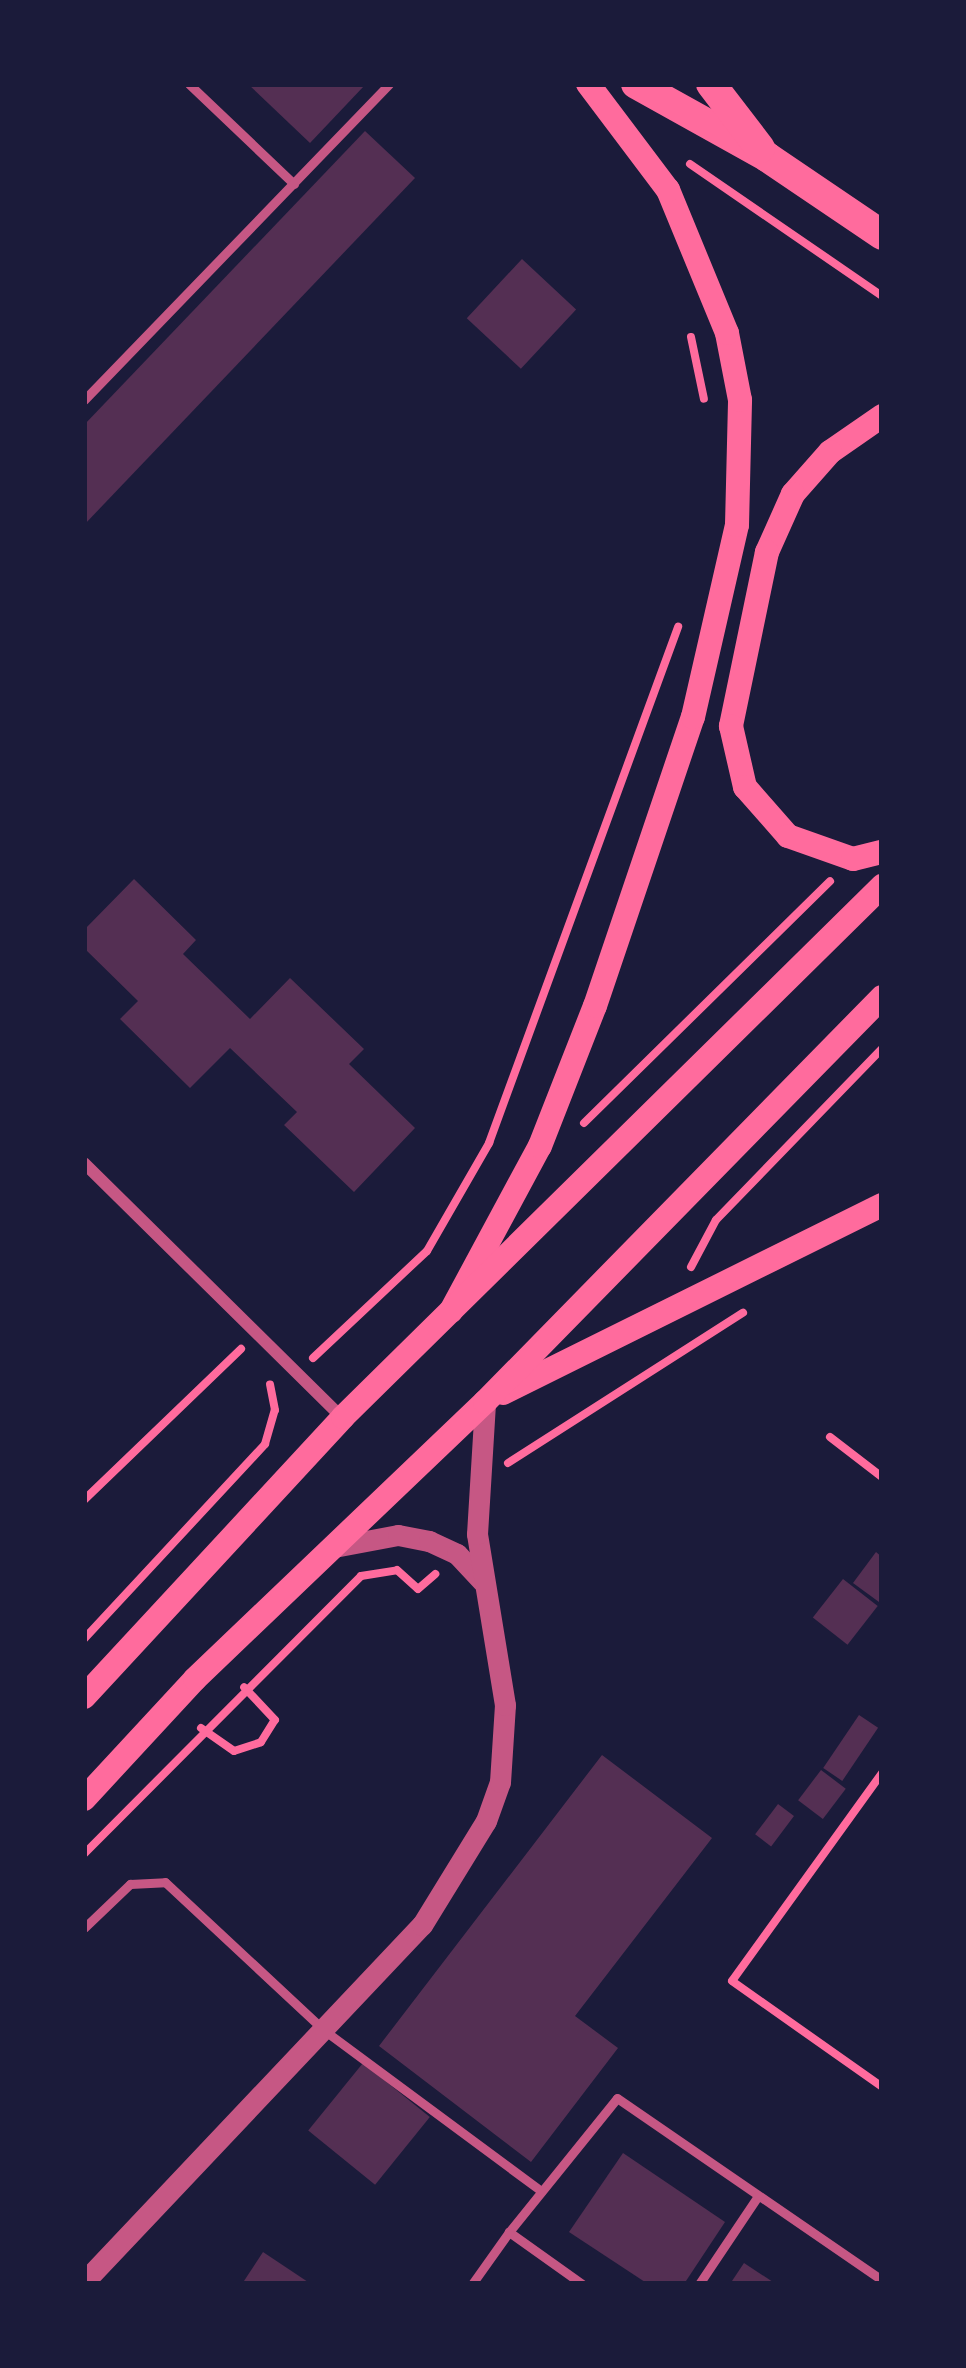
<!DOCTYPE html>
<html>
<head>
<meta charset="utf-8">
<style>
	body { margin:0 }
	#map { position:relative; width:966px; height:2368px; overflow:hidden; background:#1b1b3a; font-family:"Fira Sans Condensed",sans-serif }
	div>[style] { position:absolute }
	.building>* { inset:0; background:#542f53; transform-origin:0 0 }
	.path>* { height:8px; margin:-4px; padding:0 4px; transform-origin:4px; border-radius:4px; background:#ff6b9d }
	.service>* { height:9px; margin:-4.5px; padding:0 4.5px; transform-origin:4.5px; border-radius:4.5px; background:#c65784 }
	.minor>* { height:12px; margin:-6px; padding:0 6px; transform-origin:6px; border-radius:6px; background:#c65784 }
	.tertiary>* { height:21px; margin:-10.5px; padding:0 10.5px; transform-origin:10.5px; border-radius:10.5px; background:#c65784 }
	.secondary>* { height:24px; margin:-12px; padding:0 12px; transform-origin:12px; border-radius:12px; background:#ff6b9d }
	.primary>* { height:30px; margin:-15px; padding:0 15px; transform-origin:15px; border-radius:15px; background:#ff6b9d }
	span { translate:-50% -50%; white-space:nowrap; text-align:center; line-height:1.15; -webkit-text-stroke:9px #1b1b3a; paint-order:stroke }
	.frame { position:absolute; inset:0; border:87px solid #1b1b3a; pointer-events:none }
</style>
</head>
<body>
<div id="map">
	<div class="building">
		<div style="clip-path:polygon(248px 84px,362px 84px,364px 86px,310px 143px)"></div>
		<div style="clip-path:polygon(365px 131px,415px 178px,84px 525px,84px 425px)"></div>
		<div style="left:522px;top:259px;width:74px;height:81px;rotate:43deg"></div>
		<div style="clip-path:polygon(134px 879px,196px 940px,183px 954px,250px 1019px,290px 978px,364px 1049px,349px 1064px,415px 1128px,354px 1192px,284px 1125px,297px 1112px,230px 1048px,190px 1088px,120px 1019px,138px 1001px,84px 948px,84px 930px)"></div>
		<div style="clip-path:polygon(876px 1552px,882px 1557px,879px 1602px,853px 1583px)"></div>
		<div style="left:843px;top:1579px;width:44px;height:49px;rotate:38deg"></div>
		<div style="left:859px;top:1715px;width:23px;height:64px;rotate:34deg"></div>
		<div style="clip-path:polygon(602px 1755px,712px 1838px,575px 2016px,618px 2048px,531px 2162px,379px 2046px)"></div>
		<div style="left:821px;top:1770px;width:31px;height:38px;rotate:37deg"></div>
		<div style="left:778px;top:1804px;width:20px;height:38px;rotate:37deg"></div>
		<div style="left:363px;top:2063px;width:86px;height:87px;rotate:39deg"></div>
		<div style="clip-path:polygon(623px 2153px,725px 2222px,684px 2284px,648px 2284px,569px 2232px)"></div>
		<div style="clip-path:polygon(263px 2252px,311px 2284px,242px 2284px)"></div>
		<div style="clip-path:polygon(744px 2263px,776px 2284px,730px 2284px)"></div>
	</div>
	<div class="path">
		<div style="left:690px;top:164px;width:233px;rotate:34.5deg"></div>
		<div style="left:691px;top:337px;width:63px;rotate:78.2deg"></div>
		<div style="left:584px;top:1123px;width:345px;rotate:-44.5deg"></div>
		<div style="left:691px;top:1267px;width:53px;rotate:-62deg"></div>
		<div style="left:716px;top:1220px;width:238px;rotate:-45.9deg"></div>
		<div style="left:313px;top:1358px;width:156px;rotate:-43.2deg"></div>
		<div style="left:427px;top:1251px;width:125px;rotate:-60.1deg"></div>
		<div style="left:489px;top:1143px;width:550px;rotate:-69.88deg"></div>
		<div style="left:830px;top:1437px;width:66px;rotate:37.6deg"></div>
		<div style="left:508px;top:1463px;width:279px;rotate:-32.6deg"></div>
		<div style="left:84px;top:1500px;width:218px;rotate:-43.9deg"></div>
		<div style="left:84px;top:1639px;width:266px;rotate:-47.1deg"></div>
		<div style="left:265px;top:1444px;width:35px;rotate:-74deg"></div>
		<div style="left:275px;top:1410px;width:26px;rotate:-101deg"></div>
		<div style="left:201px;top:1728px;width:40px;rotate:34.9deg"></div>
		<div style="left:234px;top:1751px;width:28px;rotate:-18deg"></div>
		<div style="left:261px;top:1742px;width:26px;rotate:-58deg"></div>
		<div style="left:275px;top:1720px;width:45px;rotate:-133.2deg"></div>
		<div style="left:882px;top:1773px;width:256px;rotate:125.8deg"></div>
		<div style="left:732px;top:1981px;width:184px;rotate:35.2deg"></div>
		<div style="left:84px;top:1854px;width:392px;rotate:-45.1deg"></div>
		<div style="left:361px;top:1576px;width:36px;rotate:-9deg"></div>
		<div style="left:397px;top:1570px;width:28px;rotate:42deg"></div>
		<div style="left:418px;top:1589px;width:23px;rotate:-41deg"></div>
	</div>
	<div class="service">
		<div style="left:189px;top:84px;width:145px;rotate:43.6deg"></div>
		<div style="left:84px;top:400px;width:439px;rotate:-46deg"></div>
		<div style="left:84px;top:1928px;width:64px;rotate:-43.7deg"></div>
		<div style="left:130px;top:1884px;width:35px;rotate:-3deg"></div>
		<div style="left:165px;top:1882px;width:219px;rotate:43deg"></div>
		<div style="left:325px;top:2031px;width:269px;rotate:36.5deg"></div>
		<div style="left:472px;top:2284px;width:64px;rotate:-54.6deg"></div>
		<div style="left:582px;top:2284px;width:90px;rotate:-144.5deg"></div>
		<div style="left:509px;top:2232px;width:172px;rotate:-51.1deg"></div>
		<div style="left:617px;top:2098px;width:321px;rotate:34.5deg"></div>
		<div style="left:699px;top:2284px;width:106px;rotate:-56.2deg"></div>
	</div>
	<div class="minor">
		<div style="left:84px;top:1163px;width:362px;rotate:44.6deg"></div>
	</div>
	<div class="tertiary">
		<div style="left:334px;top:1547px;width:65px;rotate:-10.6deg"></div>
		<div style="left:398px;top:1535px;width:32px;rotate:11deg"></div>
		<div style="left:429px;top:1541px;width:31px;rotate:25deg"></div>
		<div style="left:457px;top:1554px;width:37px;rotate:47deg"></div>
		<div style="left:84px;top:2282px;width:492px;rotate:-46.6deg"></div>
		<div style="left:422px;top:1925px;width:122px;rotate:-58.4deg"></div>
		<div style="left:486px;top:1821px;width:41px;rotate:-70.3deg"></div>
		<div style="left:500px;top:1782px;width:77px;rotate:-86.3deg"></div>
		<div style="left:505px;top:1705px;width:173px;rotate:-99.3deg"></div>
		<div style="left:477px;top:1534px;width:132px;rotate:-86.5deg"></div>
	</div>
	<div class="secondary">
		<div style="left:882px;top:416px;width:63px;rotate:145.3deg"></div>
		<div style="left:830px;top:452px;width:56px;rotate:131.4deg"></div>
		<div style="left:793px;top:494px;width:64px;rotate:114.1deg"></div>
		<div style="left:767px;top:552px;width:178px;rotate:101.7deg"></div>
		<div style="left:731px;top:726px;width:63px;rotate:77.1deg"></div>
		<div style="left:745px;top:787px;width:65px;rotate:48.7deg"></div>
		<div style="left:788px;top:836px;width:69px;rotate:19.5deg"></div>
		<div style="left:853px;top:859px;width:30px;rotate:-14deg"></div>
		<div style="left:451px;top:1311px;width:187px;rotate:-61.7deg"></div>
		<div style="left:540px;top:1146px;width:150px;rotate:-68.6deg"></div>
		<div style="left:595px;top:1006px;width:305px;rotate:-71.3deg"></div>
		<div style="left:693px;top:717px;width:197px;rotate:-77.1deg"></div>
		<div style="left:737px;top:525px;width:125px;rotate:-88.6deg"></div>
		<div style="left:740px;top:400px;width:68px;rotate:-101deg"></div>
		<div style="left:727px;top:333px;width:155px;rotate:-112.4deg"></div>
		<div style="left:668px;top:190px;width:133px;rotate:-127deg"></div>
		<div style="left:503px;top:1393px;width:423px;rotate:-26.4deg"></div>
		<div style="left:84px;top:1697px;width:381px;rotate:-47.2deg"></div>
		<div style="left:343px;top:1417px;width:757px;rotate:-44.57deg"></div>
		<div style="left:84px;top:1799px;width:163px;rotate:-47.2deg"></div>
		<div style="left:195px;top:1679px;width:401px;rotate:-43.7deg"></div>
		<div style="left:485px;top:1402px;width:567px;rotate:-45.57deg"></div>
	</div>
	<div class="primary">
		<div style="left:636px;top:84px;width:150px;rotate:29.1deg"></div>
		<div style="left:767px;top:157px;width:139px;rotate:34.1deg"></div>
		<div style="left:711px;top:84px;width:81px;rotate:52.6deg"></div>
	</div>
	<div class="frame"></div>
</div>
</body>
</html>
